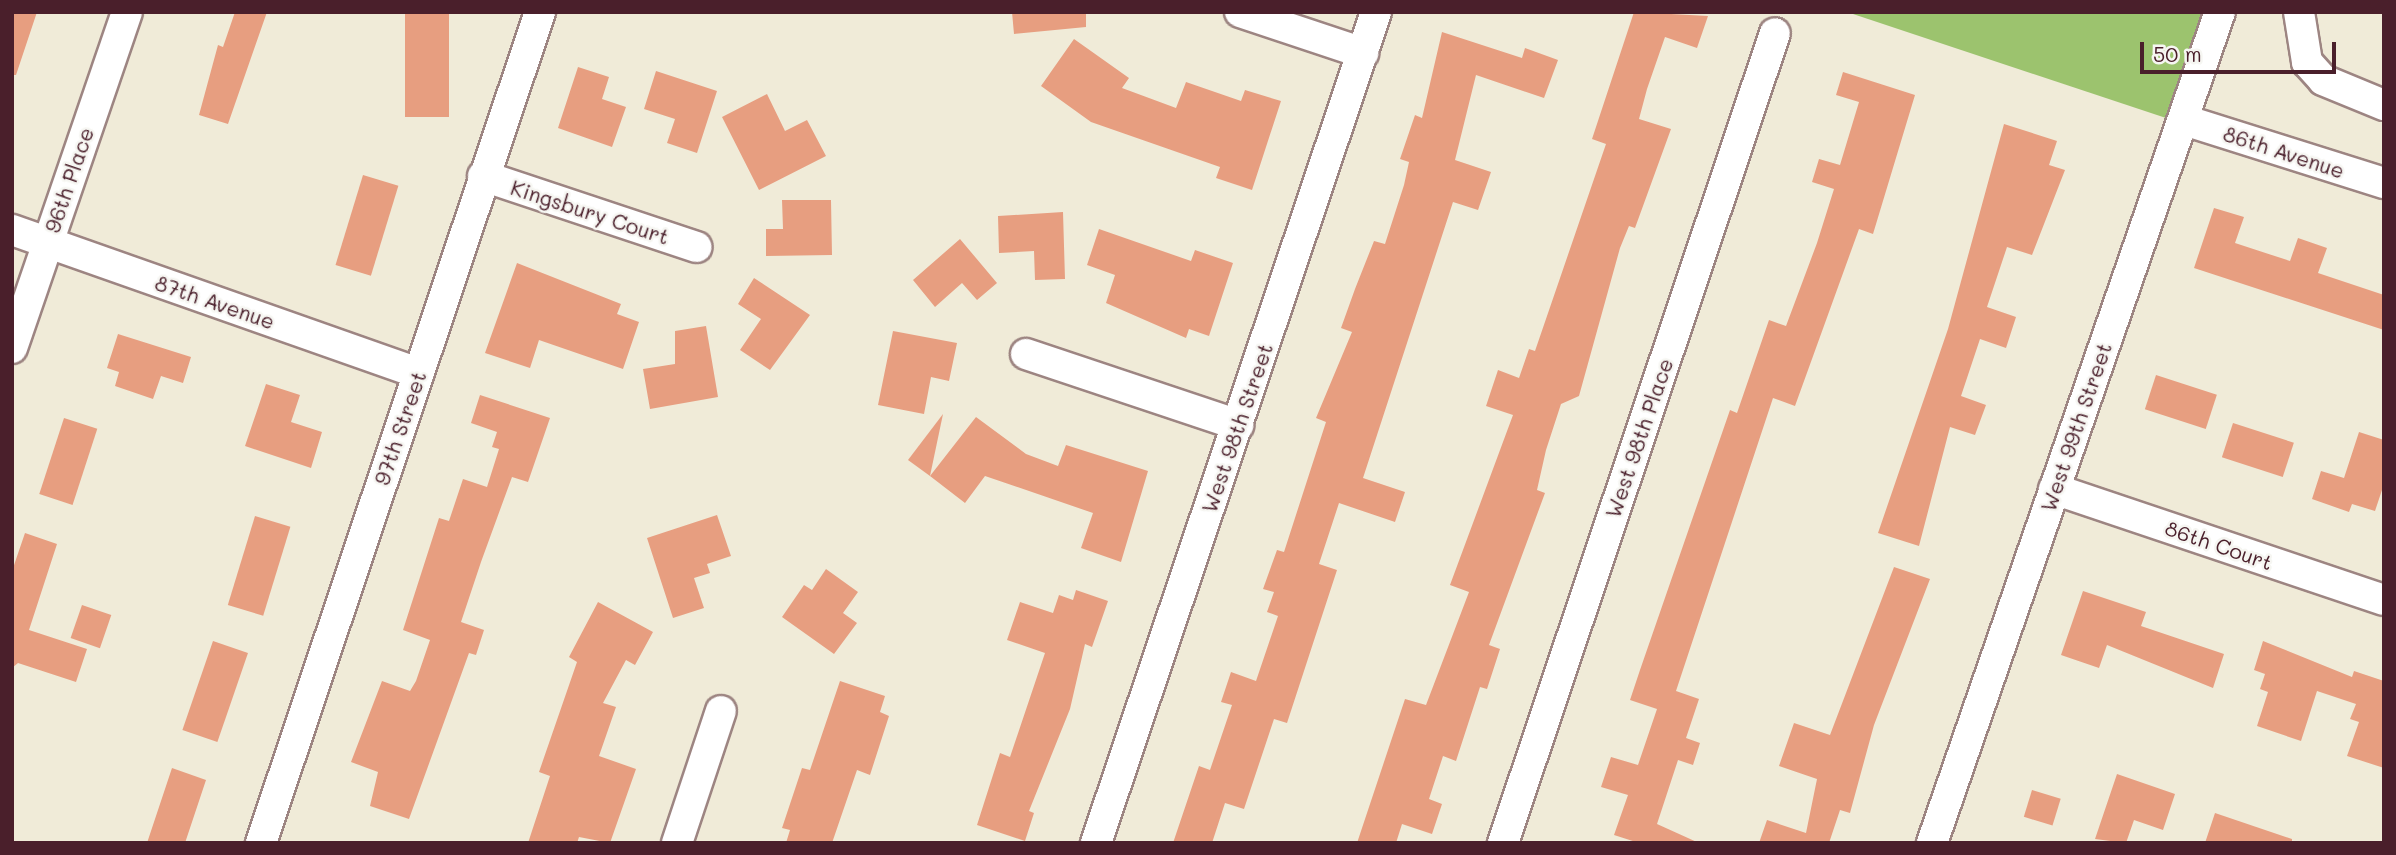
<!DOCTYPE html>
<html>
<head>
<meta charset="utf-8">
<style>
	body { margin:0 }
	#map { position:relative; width:2396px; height:855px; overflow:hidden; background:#f0ebd8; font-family:Mali,sans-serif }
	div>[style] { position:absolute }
	.green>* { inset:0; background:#9cc36e }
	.building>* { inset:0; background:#e79e80; transform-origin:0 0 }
	.roads { filter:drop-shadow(2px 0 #9d8582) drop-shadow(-2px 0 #9d8582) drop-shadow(0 2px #9d8582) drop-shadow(0 -2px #9d8582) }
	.street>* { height:30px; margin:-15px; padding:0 15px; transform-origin:15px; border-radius:15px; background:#fff }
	span { translate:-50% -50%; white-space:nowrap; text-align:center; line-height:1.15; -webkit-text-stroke:5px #f6f6f2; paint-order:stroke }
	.street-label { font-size:21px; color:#4a1f2b }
	.frame { position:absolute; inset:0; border:14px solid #4a1f2b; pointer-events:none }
	.scale { position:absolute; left:2140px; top:42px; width:196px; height:32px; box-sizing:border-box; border:4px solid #4a1f2b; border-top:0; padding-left:9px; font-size:21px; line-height:24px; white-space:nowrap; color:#4a1f2b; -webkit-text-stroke:5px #f6f6f2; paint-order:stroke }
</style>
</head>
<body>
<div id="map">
	<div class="green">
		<div style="clip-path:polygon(1847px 12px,2202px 12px,2166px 118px)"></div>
	</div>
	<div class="building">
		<div style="clip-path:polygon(12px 12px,37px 12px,16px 75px,12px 75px)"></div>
		<div style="clip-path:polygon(235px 12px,267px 12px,228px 124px,199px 115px,218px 45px,223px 47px)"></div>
		<div style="left:405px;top:12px;width:44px;height:105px"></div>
		<div style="clip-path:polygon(1012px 12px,1086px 12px,1086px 27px,1014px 34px)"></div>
		<div style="clip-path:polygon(1634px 12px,1708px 16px,1697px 48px,1665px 37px,1647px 89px,1639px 119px,1671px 129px,1635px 228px,1629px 226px,1620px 248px,1579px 396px,1561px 404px,1546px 450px,1537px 490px,1545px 493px,1489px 645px,1500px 649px,1487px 689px,1480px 687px,1456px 761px,1443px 756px,1429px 799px,1442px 804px,1432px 834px,1402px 824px,1396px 843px,1357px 843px,1405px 699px,1426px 705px,1469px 592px,1450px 585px,1513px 415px,1486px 406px,1498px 370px,1519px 378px,1529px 349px,1535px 351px,1606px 144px,1592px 139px)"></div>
		<div style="clip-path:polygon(1442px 32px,1522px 58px,1525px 48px,1558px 60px,1544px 98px,1476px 75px,1455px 160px,1491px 172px,1478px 210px,1453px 202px,1363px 478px,1405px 492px,1395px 522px,1339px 503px,1319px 564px,1337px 570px,1287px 723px,1274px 719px,1244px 809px,1225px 803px,1212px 843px,1173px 843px,1199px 766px,1210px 770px,1232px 705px,1221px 702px,1231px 672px,1256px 681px,1278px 616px,1267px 612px,1274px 592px,1263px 589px,1277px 550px,1284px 552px,1326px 422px,1316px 418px,1352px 332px,1341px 328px,1355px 289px,1374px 241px,1385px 244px,1404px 185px,1409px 162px,1400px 159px,1415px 115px,1422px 118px)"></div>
		<div style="clip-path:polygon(1074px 39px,1129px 78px,1122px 88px,1176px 108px,1186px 82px,1241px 101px,1245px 90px,1281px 101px,1252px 190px,1216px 178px,1220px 167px,1091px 122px,1041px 86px)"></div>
		<div style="clip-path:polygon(578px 67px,609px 77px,602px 99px,626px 107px,612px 147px,558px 128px)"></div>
		<div style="clip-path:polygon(656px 71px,717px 91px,697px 153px,667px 143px,675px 119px,644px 109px)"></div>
		<div style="clip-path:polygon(1843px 72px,1915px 95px,1873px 234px,1859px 229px,1795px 406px,1773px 398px,1676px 691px,1699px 699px,1686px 738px,1700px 743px,1693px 765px,1678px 760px,1657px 824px,1699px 843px,1639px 843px,1614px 835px,1628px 795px,1601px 787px,1611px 757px,1638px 765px,1657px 709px,1630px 700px,1640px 670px,1730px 410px,1737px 413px,1769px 320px,1786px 326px,1817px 243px,1834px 189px,1812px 182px,1819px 159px,1840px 165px,1859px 102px,1836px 95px)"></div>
		<div style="clip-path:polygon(767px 94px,785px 131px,807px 120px,826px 156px,759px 190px,722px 117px)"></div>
		<div style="clip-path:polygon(2004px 124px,2057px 141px,2049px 165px,2065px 170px,2032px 255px,2007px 247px,1987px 307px,2016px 317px,2006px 348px,1980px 339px,1961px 396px,1986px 405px,1975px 435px,1950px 427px,1919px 546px,1878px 533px,1948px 329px)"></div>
		<div style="left:363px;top:175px;width:37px;height:94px;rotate:17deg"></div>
		<div style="clip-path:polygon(782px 200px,831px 200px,832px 255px,766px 256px,766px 229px,783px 229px)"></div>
		<div style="clip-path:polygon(2214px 208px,2244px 217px,2235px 243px,2290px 261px,2298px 238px,2327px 248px,2318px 273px,2384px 295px,2384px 330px,2194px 268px)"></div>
		<div style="clip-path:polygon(1063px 212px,1065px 279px,1035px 280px,1034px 251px,999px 253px,998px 216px)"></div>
		<div style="clip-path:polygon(1099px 229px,1191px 261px,1195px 250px,1233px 263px,1209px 336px,1189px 329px,1186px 338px,1106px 303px,1115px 275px,1087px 265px)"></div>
		<div style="clip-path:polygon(960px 239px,997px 283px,977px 300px,962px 283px,935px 307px,913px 280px)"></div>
		<div style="clip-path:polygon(517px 263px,621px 304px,617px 314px,639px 322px,623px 369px,539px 340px,530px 368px,485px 353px)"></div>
		<div style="clip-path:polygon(754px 278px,810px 315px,770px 370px,740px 350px,761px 319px,738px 304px)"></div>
		<div style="clip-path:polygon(706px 326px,718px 397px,650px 409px,643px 369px,675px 364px,675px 331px)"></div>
		<div style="clip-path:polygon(893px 331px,957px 343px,949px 381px,931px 377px,924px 414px,878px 405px)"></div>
		<div style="clip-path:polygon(118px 334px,191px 357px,183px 383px,161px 376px,153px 399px,115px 386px,119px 372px,107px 368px)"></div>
		<div style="left:2156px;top:375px;width:64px;height:36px;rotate:18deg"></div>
		<div style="clip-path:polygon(266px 384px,300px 395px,291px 422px,322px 432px,311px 468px,245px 446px)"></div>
		<div style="clip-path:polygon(480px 395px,550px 418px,528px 482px,512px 477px,481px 562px,461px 622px,484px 630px,476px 655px,469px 653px,409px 819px,370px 806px,378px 772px,351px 762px,382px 681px,410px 691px,416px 681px,430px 640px,403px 630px,439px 518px,449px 521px,463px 479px,487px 487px,499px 449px,492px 447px,497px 432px,471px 423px)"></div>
		<div style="clip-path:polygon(943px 414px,930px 476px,908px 460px)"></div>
		<div style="clip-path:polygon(976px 417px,1026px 454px,1058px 466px,1066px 445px,1148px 471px,1121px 562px,1081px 548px,1093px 513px,985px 476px,965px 503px,930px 476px)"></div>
		<div style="left:64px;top:418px;width:35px;height:80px;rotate:18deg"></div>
		<div style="left:2233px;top:423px;width:64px;height:36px;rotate:18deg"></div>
		<div style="clip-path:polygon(2359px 432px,2384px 440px,2384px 484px,2375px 511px,2352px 504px,2349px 512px,2312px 499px,2321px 471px,2344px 478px)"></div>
		<div style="clip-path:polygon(717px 515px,731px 556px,707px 564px,710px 573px,694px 578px,704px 608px,673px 618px,647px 538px)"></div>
		<div style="left:255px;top:516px;width:37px;height:93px;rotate:17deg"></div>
		<div style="clip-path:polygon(25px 533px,57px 544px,29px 630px,87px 649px,76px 682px,18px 663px,12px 668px,12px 571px)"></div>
		<div style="clip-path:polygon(1894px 567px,1930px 579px,1874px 725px,1850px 813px,1840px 810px,1829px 843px,1759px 843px,1767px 820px,1806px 833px,1817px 779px,1779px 766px,1794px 723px,1830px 735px)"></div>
		<div style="clip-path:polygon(826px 569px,858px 592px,843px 613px,857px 623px,834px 654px,782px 617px,804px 585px,812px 590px)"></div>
		<div style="clip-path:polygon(1076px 590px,1108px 601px,1092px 647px,1085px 644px,1070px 709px,1029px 811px,1034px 813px,1025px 841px,977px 825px,1000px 753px,1010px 757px,1045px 653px,1007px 640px,1020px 602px,1053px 613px,1059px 595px,1073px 600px)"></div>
		<div style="clip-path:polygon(2083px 591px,2146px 612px,2141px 626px,2224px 654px,2213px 688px,2107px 645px,2099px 668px,2061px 655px)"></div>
		<div style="clip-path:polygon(598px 602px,653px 632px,635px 665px,626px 660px,603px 703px,616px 707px,599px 756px,636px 769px,610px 843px,579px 837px,577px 843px,528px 843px,550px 776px,539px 772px,577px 662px,569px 657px)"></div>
		<div style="left:82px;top:605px;width:31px;height:35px;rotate:19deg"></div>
		<div style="left:213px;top:641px;width:37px;height:94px;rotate:19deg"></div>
		<div style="clip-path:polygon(2263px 641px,2352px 677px,2354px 671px,2384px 681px,2384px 768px,2347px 756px,2359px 722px,2350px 719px,2356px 704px,2317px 691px,2301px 741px,2257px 726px,2268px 692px,2260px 689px,2265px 674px,2254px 670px)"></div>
		<div style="clip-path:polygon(840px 681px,885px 696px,880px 712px,889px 716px,870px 775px,857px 770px,832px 843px,786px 843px,790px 830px,782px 828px,802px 768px,810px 770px)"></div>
		<div style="clip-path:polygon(172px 768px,206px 780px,185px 843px,147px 843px)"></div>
		<div style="clip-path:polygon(2117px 774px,2175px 794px,2163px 830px,2134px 820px,2126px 843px,2095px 839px)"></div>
		<div style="left:2032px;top:790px;width:30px;height:28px;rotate:17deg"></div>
		<div style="clip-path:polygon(2215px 813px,2292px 839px,2292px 843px,2205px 843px)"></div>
	</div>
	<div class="roads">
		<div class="street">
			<div style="left:1240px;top:12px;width:130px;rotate:18.4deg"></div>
			<div style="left:2299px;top:12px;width:51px;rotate:80.9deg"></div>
			<div style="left:2307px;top:62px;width:24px;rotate:48deg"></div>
			<div style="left:2323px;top:80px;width:66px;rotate:22.3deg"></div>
			<div style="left:2184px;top:120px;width:210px;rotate:17.5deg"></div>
			<div style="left:483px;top:176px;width:225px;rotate:18.4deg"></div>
			<div style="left:12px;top:230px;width:431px;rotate:19.4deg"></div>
			<div style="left:12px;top:348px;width:355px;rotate:-71.1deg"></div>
			<div style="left:1026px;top:354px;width:224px;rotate:18.5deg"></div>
			<div style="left:2054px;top:489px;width:348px;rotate:18.6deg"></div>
			<div style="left:261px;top:843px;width:877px;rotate:-71.44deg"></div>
			<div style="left:677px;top:843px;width:139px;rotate:-71.6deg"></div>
			<div style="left:1096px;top:843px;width:877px;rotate:-71.38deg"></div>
			<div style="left:1503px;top:843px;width:854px;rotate:-71.44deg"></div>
			<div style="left:1932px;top:843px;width:879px;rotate:-70.89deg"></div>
		</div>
	</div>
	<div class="street-label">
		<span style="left:2284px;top:152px;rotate:18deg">86th Avenue</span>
		<span style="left:69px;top:180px;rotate:-71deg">96th Place</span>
		<span style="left:590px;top:212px;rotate:18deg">Kingsbury Court</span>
		<span style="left:215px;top:302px;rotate:19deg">87th Avenue</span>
		<span style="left:2076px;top:427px;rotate:-71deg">West 99th Street</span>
		<span style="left:400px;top:428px;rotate:-71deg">97th Street</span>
		<span style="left:1237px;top:428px;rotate:-71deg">West 98th Street</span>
		<span style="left:1639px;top:438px;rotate:-71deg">West 98th Place</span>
		<span style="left:2219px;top:545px;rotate:19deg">86th Court</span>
	</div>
	<div class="frame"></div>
	<div class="scale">50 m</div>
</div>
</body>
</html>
